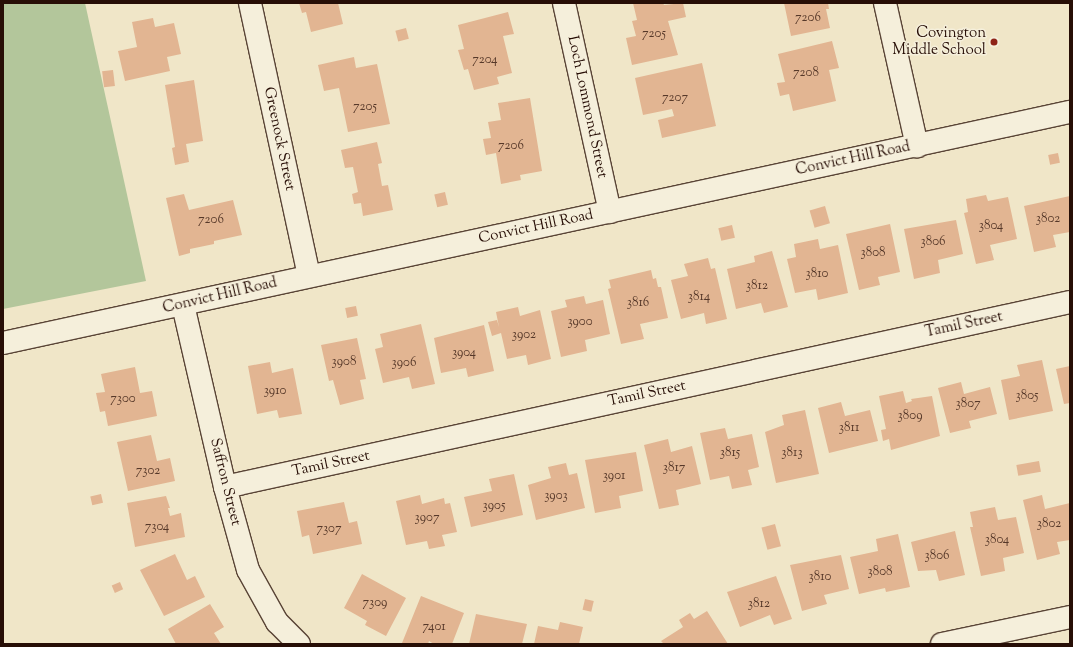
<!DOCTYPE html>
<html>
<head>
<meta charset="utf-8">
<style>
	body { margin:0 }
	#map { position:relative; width:1073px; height:647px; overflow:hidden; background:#f0e6c8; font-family:"Sorts Mill Goudy",serif }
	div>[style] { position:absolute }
	.green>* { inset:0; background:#b3c69b }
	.building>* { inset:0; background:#e2b592; transform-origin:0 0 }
	.roads { filter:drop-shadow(1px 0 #594436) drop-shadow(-1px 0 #594436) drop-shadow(0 1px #594436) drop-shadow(0 -1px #594436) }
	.minor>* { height:22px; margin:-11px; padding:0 11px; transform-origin:11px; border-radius:11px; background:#f5efdb }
	.dots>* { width:11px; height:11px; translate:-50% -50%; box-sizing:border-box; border:2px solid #f5efdb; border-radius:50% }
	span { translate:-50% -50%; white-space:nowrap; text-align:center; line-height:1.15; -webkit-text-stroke:3px #f5efdb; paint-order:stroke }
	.number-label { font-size:13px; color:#563829 }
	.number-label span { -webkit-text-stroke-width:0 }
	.poi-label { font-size:15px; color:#270e06 }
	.right { translate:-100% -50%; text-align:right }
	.street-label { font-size:15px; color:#270e06 }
	.frame { position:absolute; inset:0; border:4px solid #270e06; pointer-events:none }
</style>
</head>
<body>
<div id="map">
	<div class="green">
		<div style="clip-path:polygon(3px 3px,85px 3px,146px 281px,3px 309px)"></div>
	</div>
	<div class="building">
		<div style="clip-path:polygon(299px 3px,338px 3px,343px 24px,311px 32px,306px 12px,302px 13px)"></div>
		<div style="clip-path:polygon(633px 3px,663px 3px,664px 5px,683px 3px,686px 17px,668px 21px,678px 55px,632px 65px,626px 38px,636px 36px,632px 21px,637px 20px)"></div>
		<div style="clip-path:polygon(784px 3px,828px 3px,829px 9px,826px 9px,830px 28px,791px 36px)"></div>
		<div style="clip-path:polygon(508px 12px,514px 34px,503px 36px,512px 73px,497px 77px,499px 84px,474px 90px,468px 69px,464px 70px,458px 50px,464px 49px,458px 25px)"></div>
		<div style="clip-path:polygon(153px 18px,155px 27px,174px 23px,181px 54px,167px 57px,170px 71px,125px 81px,118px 51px,137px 47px,132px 22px)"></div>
		<div style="left:406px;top:28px;width:11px;height:11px;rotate:75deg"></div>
		<div style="clip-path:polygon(832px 41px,839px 68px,829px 70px,836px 101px,793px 111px,789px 94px,780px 96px,777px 83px,785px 82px,778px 54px)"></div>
		<div style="clip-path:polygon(354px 57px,356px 68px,377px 64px,390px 124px,348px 132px,339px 88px,324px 91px,318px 65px)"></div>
		<div style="clip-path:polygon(702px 63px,716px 126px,662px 138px,658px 120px,674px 116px,672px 109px,643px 115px,635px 78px)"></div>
		<div style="left:113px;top:70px;width:16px;height:11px;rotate:83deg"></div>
		<div style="clip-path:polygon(194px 80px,203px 141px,186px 144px,189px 162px,175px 165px,172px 148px,175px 147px,165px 85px)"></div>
		<div style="clip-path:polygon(530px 98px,542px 171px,520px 175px,521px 180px,501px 184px,496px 153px,486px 155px,483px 139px,491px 138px,488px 122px,501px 120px,498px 103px)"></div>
		<div style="clip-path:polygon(377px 142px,382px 163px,378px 164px,382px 186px,388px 185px,393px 210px,363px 216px,361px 203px,354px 204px,352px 194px,358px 192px,353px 167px,345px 168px,341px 150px)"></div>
		<div style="left:1058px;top:153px;width:10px;height:10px;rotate:79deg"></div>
		<div style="left:445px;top:192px;width:13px;height:11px;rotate:77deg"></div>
		<div style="clip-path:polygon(184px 194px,189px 210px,233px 200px,242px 235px,214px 241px,214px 244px,190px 249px,190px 253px,179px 256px,166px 198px)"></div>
		<div style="clip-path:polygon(986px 195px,988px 201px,1008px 197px,1017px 239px,990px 245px,994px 260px,976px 264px,964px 213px,968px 212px,966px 199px)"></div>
		<div style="clip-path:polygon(1070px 196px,1070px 232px,1053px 235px,1056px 247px,1034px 252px,1024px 206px)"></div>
		<div style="left:825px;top:206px;width:18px;height:16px;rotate:74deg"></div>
		<div style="clip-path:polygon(956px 220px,963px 254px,938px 260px,940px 273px,914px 279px,904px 229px)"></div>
		<div style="clip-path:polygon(890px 224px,900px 272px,878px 277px,880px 285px,859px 290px,846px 234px)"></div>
		<div style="left:732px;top:225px;width:13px;height:14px;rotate:77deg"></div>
		<div style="clip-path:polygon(818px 239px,820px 249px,838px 245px,848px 293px,818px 300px,816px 289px,795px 293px,787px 259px,796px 257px,794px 244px)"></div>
		<div style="clip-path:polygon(772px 251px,788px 307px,764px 313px,761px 303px,736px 309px,727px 269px,755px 262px,754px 256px)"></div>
		<div style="clip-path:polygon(708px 258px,711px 269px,715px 268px,727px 319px,706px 324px,704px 313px,681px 319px,671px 280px,688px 276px,684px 264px)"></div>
		<div style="clip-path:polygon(651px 270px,653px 279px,656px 278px,658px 287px,661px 287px,668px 318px,640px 324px,644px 339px,621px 344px,608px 289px,611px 288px,609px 280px)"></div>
		<div style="clip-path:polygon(584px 296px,586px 304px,603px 300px,610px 334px,585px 340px,587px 351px,561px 357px,551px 311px,567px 307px,565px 300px)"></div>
		<div style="left:356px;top:306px;width:10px;height:11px;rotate:79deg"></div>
		<div style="clip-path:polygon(518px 307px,520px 316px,540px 310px,551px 359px,528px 365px,526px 355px,507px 359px,501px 333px,492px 336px,488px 322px,497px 320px,499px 327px,496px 312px)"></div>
		<div style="clip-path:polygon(421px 324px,435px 384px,412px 389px,409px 377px,383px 383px,375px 349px,383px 347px,380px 334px)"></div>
		<div style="clip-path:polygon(484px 325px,494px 371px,468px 377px,466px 368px,441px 373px,434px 338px)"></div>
		<div style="clip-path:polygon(357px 338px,366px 379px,360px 380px,364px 399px,340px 405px,333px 380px,329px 381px,321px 345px)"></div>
		<div style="clip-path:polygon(1042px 360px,1053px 411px,1009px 420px,1001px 380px,1020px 376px,1017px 365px)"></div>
		<div style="clip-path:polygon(270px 362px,272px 373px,293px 368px,302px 414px,279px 418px,277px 410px,257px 414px,248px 366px)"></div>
		<div style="clip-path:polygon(1070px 366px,1070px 403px,1064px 404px,1056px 369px)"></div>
		<div style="clip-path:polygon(135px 367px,140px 393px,152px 391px,157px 416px,108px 426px,105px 411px,100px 412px,96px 393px,105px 392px,101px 374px)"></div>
		<div style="clip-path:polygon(961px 382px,964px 394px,990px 387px,997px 414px,969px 421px,971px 428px,950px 433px,938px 388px)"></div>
		<div style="clip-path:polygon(903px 391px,906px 403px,912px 401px,911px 399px,932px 396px,940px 436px,891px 450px,889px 439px,883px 441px,881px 430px,886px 429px,879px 396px)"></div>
		<div style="clip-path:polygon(841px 402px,845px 416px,870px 410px,878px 441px,829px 453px,818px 408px)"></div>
		<div style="clip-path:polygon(805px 410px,819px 474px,776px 483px,765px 432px,784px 425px,782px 415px)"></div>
		<div style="clip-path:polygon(725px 428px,728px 439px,752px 434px,759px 467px,748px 470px,752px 485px,732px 489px,729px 476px,710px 480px,700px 433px)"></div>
		<div style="clip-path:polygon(151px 435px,157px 461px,170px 458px,175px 481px,128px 491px,117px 442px)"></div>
		<div style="clip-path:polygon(668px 439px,671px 452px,692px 446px,701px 484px,676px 490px,679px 505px,659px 509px,644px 445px)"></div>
		<div style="clip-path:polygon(636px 452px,643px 491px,619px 496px,621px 508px,595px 513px,585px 460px)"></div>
		<div style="left:1039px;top:461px;width:11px;height:23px;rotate:80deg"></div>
		<div style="clip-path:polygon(566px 463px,569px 475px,577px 473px,585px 508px,536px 520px,528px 485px,551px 478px,548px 467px)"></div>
		<div style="clip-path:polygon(514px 474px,523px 515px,471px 527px,464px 497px,492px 491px,489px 479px)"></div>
		<div style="left:101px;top:494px;width:9px;height:11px;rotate:77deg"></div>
		<div style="clip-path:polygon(420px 495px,422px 504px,444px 498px,445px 504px,450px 503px,457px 532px,442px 535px,445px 546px,429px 549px,427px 541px,406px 545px,396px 501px)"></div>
		<div style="clip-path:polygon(1042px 495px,1045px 509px,1070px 503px,1070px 540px,1057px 542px,1060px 554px,1037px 560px,1023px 500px)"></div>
		<div style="clip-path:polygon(166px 496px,170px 508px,168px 508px,170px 516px,181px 513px,185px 537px,135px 547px,127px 503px)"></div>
		<div style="clip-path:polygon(344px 502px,349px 523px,357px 521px,362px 544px,313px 554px,309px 535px,302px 537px,297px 511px)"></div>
		<div style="clip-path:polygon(995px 507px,998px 520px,1016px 517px,1024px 553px,1003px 558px,1005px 571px,981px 576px,970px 527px,973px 527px,970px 512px)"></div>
		<div style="left:775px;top:524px;width:23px;height:14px;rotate:75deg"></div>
		<div style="clip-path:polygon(955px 531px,965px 575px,939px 581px,936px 570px,918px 571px,911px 542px)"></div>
		<div style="clip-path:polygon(898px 534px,910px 587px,886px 592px,885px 588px,859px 594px,850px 557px,878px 551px,876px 539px)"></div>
		<div style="clip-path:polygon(175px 554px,187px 580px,195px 576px,205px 597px,164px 616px,140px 570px)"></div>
		<div style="clip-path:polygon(841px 555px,849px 589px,824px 595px,827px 604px,802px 611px,790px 565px)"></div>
		<div style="clip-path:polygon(362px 574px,406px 598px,386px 636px,365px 625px,367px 621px,344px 608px)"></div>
		<div style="clip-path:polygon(776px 576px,792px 619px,774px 625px,770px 615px,740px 627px,727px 592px)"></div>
		<div style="left:120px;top:582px;width:8px;height:9px;rotate:67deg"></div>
		<div style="clip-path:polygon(421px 596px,464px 613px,452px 644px,434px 644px,429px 641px,428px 644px,402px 643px)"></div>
		<div style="left:585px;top:599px;width:9px;height:11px;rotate:13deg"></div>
		<div style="clip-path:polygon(210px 604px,224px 627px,214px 633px,221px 644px,176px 644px,168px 629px)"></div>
		<div style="clip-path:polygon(707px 611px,728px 644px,664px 644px,661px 641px,683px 627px,679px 620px,690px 613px,694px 619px)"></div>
		<div style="clip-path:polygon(476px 614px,527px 624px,522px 644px,469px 644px)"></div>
		<div style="clip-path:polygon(560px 622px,583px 627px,579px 644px,534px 644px,538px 626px,558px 630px)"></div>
	</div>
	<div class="roads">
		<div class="minor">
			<div style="left:250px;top:3px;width:278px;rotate:77.8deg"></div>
			<div style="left:564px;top:3px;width:214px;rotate:77.6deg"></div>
			<div style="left:885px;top:3px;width:147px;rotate:77.4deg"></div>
			<div style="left:183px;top:305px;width:187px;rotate:77deg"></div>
			<div style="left:225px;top:487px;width:86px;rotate:74.5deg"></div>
			<div style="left:248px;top:570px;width:60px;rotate:60.9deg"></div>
			<div style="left:277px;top:622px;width:31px;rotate:45deg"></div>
			<div style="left:3px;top:343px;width:1092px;rotate:-12.22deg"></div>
			<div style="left:225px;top:487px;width:865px;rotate:-12.35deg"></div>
			<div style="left:942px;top:644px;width:131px;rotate:-11.9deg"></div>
		</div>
	</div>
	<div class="dots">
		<div style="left:994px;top:42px;background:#8f2418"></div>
	</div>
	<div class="number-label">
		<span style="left:808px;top:18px">7206</span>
		<span style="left:654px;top:34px">7205</span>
		<span style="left:485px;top:60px">7204</span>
		<span style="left:806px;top:73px">7208</span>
		<span style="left:675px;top:98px">7207</span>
		<span style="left:365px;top:107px">7205</span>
		<span style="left:511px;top:146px">7206</span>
		<span style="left:1048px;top:219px">3802</span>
		<span style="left:211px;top:220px">7206</span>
		<span style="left:991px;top:226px">3804</span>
		<span style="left:933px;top:242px">3806</span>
		<span style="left:873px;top:253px">3808</span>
		<span style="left:817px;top:274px">3810</span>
		<span style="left:757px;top:286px">3812</span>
		<span style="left:699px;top:297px">3814</span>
		<span style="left:638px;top:303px">3816</span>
		<span style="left:580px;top:322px">3900</span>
		<span style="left:524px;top:335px">3902</span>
		<span style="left:464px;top:353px">3904</span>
		<span style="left:344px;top:362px">3908</span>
		<span style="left:404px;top:363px">3906</span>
		<span style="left:275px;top:391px">3910</span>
		<span style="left:1027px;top:396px">3805</span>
		<span style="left:123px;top:399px">7300</span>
		<span style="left:968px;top:404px">3807</span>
		<span style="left:910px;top:416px">3809</span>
		<span style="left:849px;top:428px">3811</span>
		<span style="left:730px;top:453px">3815</span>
		<span style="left:792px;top:453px">3813</span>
		<span style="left:674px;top:468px">3817</span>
		<span style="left:148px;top:471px">7302</span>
		<span style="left:614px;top:476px">3901</span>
		<span style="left:556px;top:496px">3903</span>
		<span style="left:494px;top:506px">3905</span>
		<span style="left:427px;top:518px">3907</span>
		<span style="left:1049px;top:524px">3802</span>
		<span style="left:157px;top:527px">7304</span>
		<span style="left:329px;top:529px">7307</span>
		<span style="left:997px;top:540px">3804</span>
		<span style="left:937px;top:556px">3806</span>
		<span style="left:880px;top:572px">3808</span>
		<span style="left:820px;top:577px">3810</span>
		<span style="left:375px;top:603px">7309</span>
		<span style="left:759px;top:604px">3812</span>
		<span style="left:434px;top:627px">7401</span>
	</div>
	<div class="poi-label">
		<span class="right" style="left:986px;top:42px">Covington<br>Middle School</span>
	</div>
	<div class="street-label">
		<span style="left:587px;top:107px;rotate:78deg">Loch Lommond Street</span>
		<span style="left:279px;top:139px;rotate:78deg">Greenock Street</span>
		<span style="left:853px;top:159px;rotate:-12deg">Convict Hill Road</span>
		<span style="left:536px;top:227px;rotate:-12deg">Convict Hill Road</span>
		<span style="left:220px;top:296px;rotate:-13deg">Convict Hill Road</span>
		<span style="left:964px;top:325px;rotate:-12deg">Tamil Street</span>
		<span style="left:647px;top:394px;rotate:-12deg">Tamil Street</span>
		<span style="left:331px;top:464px;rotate:-12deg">Tamil Street</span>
		<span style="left:225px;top:482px;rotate:76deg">Saffron Street</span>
	</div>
	<div class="frame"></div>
</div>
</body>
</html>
